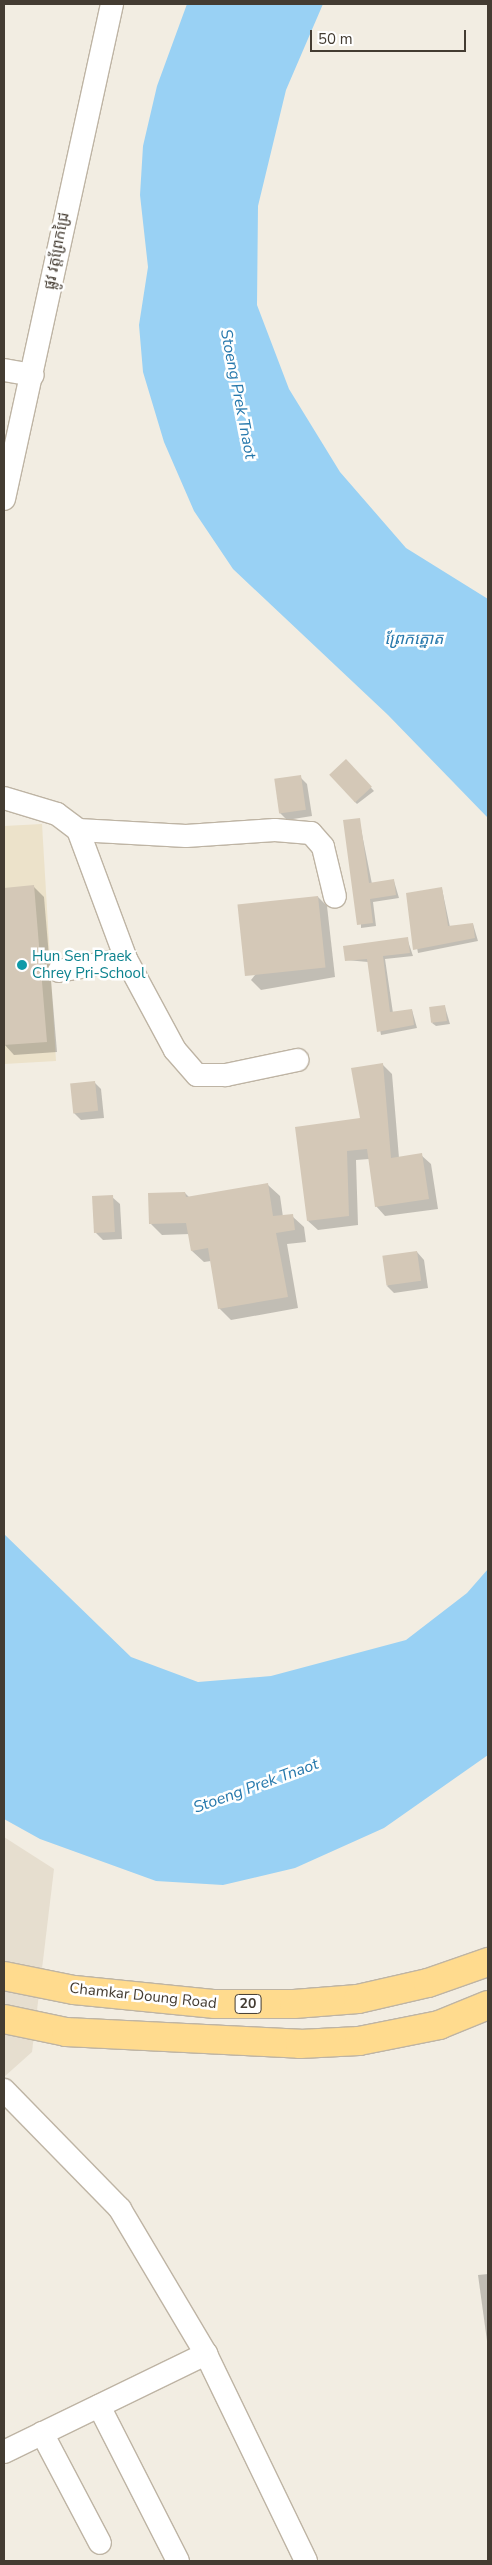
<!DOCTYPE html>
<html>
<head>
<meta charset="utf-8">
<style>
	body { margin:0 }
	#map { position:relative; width:492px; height:2565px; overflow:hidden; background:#f2ede2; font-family:"Nunito Sans","Noto Sans Khmer",sans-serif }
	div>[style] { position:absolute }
	.residential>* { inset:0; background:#e6decf }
	.education>* { inset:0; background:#ece2ca }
	.water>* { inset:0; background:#99d1f4 }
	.shadow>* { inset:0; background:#0003 }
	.building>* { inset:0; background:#d4c8b7; transform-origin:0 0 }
	.roads { filter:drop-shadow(1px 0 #beb4a4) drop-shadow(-1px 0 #beb4a4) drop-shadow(0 1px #beb4a4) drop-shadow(0 -1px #beb4a4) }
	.minor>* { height:22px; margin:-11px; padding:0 11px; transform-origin:11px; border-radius:11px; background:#fff }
	.major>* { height:28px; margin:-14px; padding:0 14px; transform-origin:14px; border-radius:14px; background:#ffdb8e }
	.dots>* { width:14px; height:14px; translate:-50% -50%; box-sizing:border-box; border:2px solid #fff; border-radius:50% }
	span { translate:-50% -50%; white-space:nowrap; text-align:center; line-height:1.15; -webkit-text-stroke:5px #fff; paint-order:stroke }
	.shield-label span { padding:1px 4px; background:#fff; border:1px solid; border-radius:4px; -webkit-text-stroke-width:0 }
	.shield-label { font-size:14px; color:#443c32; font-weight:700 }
	.street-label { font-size:15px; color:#443c32 }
	.culture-label { font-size:15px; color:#0d838f }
	.left { translate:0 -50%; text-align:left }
	.water-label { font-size:16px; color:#2678ac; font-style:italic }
	.frame { position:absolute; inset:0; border:5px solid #443c32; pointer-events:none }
	.scale { position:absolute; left:310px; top:30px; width:156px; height:22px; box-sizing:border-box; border:2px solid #443c32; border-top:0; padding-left:6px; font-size:15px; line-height:18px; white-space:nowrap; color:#443c32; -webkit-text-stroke:4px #fff; paint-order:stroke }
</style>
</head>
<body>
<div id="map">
	<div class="residential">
		<div style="clip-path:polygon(4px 1837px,54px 1869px,32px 2052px,4px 2077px)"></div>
	</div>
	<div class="education">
		<div style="clip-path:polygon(42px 824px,56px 1061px,4px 1064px,4px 826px)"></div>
	</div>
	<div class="water">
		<div style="clip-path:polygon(187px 4px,323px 4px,286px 90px,258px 206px,257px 305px,289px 389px,340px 472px,406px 548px,488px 599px,488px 818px,388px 715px,233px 569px,194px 511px,164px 442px,143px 372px,139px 325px,148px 267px,140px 195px,143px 146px,157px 86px)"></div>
		<div style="clip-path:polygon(4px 1534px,131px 1657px,198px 1682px,271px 1676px,406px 1640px,467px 1593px,488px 1569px,488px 1755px,384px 1828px,295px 1868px,223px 1885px,156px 1881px,40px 1839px,4px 1819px)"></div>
	</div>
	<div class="shadow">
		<div style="clip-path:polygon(346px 761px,374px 791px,357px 804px,354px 801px)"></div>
		<div style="clip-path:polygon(300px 777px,307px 784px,312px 816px,287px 820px,280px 813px)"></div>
		<div style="clip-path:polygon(359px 819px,372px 884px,394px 881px,399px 898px,373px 902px,376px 926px,361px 928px)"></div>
		<div style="clip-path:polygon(34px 887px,44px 897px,57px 1052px,14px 1055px,4px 1044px,4px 889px)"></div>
		<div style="clip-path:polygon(442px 889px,450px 927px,473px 924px,478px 941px,418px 953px,407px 894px)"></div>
		<div style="clip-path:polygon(318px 897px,327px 906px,335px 977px,261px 990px,251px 980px)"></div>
		<div style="clip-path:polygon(407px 938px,413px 956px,385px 959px,393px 1013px,412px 1010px,417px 1028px,381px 1035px,368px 962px,346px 960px)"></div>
		<div style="clip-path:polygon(445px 1007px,450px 1024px,436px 1026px,432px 1023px)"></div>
		<div style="clip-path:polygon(382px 1064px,392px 1074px,399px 1158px,421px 1155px,431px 1164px,438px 1209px,385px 1216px,376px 1206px,369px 1159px,356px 1160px,358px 1225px,318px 1230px,308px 1221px,361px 1119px)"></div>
		<div style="clip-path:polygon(94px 1082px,101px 1089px,104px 1118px,81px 1120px,74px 1113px)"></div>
		<div style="clip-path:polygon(268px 1185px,280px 1196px,283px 1217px,292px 1216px,304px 1227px,306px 1242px,287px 1244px,298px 1308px,231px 1320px,219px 1308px,211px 1261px,204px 1262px,192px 1251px,190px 1234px,162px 1235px,151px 1224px,185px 1193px,190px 1198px)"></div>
		<div style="clip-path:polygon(112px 1197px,120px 1204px,122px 1239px,103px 1240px,96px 1233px)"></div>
		<div style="clip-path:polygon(417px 1252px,424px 1260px,428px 1288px,394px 1293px,387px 1286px)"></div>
		<div style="clip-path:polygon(488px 2274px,488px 2348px,478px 2275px)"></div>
	</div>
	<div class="building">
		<div style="left:346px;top:759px;width:38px;height:23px;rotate:47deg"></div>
		<div style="left:301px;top:775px;width:35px;height:27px;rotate:82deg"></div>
		<div style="clip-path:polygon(360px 818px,369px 883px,394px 879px,396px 895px,370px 899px,373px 923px,357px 925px,343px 820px)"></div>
		<div style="clip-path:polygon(34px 885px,47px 1042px,4px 1045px,4px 888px)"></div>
		<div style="clip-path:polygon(442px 887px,448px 926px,473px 923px,475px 938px,413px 950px,406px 893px)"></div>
		<div style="left:318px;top:896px;width:72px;height:81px;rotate:84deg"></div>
		<div style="clip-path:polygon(408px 937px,410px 953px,383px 956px,390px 1012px,412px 1009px,414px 1025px,377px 1032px,367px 959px,345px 961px,343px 946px)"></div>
		<div style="left:445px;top:1005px;width:16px;height:16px;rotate:83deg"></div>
		<div style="clip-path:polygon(383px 1063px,391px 1158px,422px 1153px,429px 1199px,375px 1207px,367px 1149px,347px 1151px,349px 1216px,307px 1221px,295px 1127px,360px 1118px,351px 1068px)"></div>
		<div style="left:95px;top:1081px;width:30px;height:25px;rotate:84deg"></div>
		<div style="clip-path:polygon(268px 1183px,273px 1216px,293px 1214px,295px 1230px,276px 1233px,288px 1297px,218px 1309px,208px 1248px,191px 1251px,186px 1223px,149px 1224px,148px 1193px,185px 1192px,186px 1197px)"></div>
		<div style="left:113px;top:1195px;width:37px;height:21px;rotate:87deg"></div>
		<div style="left:417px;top:1251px;width:30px;height:35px;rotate:82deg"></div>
	</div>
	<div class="roads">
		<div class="minor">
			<div style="left:4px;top:370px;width:29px;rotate:10deg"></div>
			<div style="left:4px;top:499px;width:507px;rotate:-77.69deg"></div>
			<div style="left:4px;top:798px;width:55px;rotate:16.8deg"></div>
			<div style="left:57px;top:814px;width:26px;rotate:37deg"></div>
			<div style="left:78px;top:830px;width:138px;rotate:69.6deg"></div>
			<div style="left:126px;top:959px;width:103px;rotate:61.7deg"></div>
			<div style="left:175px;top:1050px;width:33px;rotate:49deg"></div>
			<div style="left:197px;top:1075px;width:29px"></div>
			<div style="left:226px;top:1075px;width:73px;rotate:-11.9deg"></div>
			<div style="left:78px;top:830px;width:108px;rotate:3.2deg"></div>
			<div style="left:186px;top:836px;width:89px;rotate:-3.9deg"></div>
			<div style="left:275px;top:830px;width:36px;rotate:5deg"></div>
			<div style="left:311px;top:833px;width:18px;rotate:49deg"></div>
			<div style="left:323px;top:847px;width:51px;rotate:76.5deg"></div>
			<div style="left:59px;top:971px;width:68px;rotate:-10.2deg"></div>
			<div style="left:4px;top:2090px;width:166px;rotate:45.7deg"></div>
			<div style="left:120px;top:2209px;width:169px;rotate:59.3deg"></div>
			<div style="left:206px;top:2354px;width:230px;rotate:64.2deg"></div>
			<div style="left:99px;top:2406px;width:174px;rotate:63deg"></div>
			<div style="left:42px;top:2433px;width:124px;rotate:62.2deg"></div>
			<div style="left:4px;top:2452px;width:225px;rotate:-25.9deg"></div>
		</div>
		<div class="major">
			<div style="left:4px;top:1976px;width:71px;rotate:11.3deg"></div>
			<div style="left:74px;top:1990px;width:142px;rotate:5.7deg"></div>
			<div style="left:215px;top:2004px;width:79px"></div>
			<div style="left:294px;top:2004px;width:64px;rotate:-4.5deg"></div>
			<div style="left:358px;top:1999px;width:72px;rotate:-12.9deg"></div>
			<div style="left:428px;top:1983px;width:64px;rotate:-19.3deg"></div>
			<div style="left:4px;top:2019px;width:63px;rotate:11.8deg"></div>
			<div style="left:66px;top:2032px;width:234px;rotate:2.9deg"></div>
			<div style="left:300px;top:2044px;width:59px;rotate:-2.9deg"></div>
			<div style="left:359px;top:2041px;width:82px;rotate:-11.3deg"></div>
			<div style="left:439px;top:2025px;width:53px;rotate:-22.2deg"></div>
		</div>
	</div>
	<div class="dots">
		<div style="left:22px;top:965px;background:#0f9aa8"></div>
	</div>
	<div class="shield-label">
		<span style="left:248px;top:2004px">20</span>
	</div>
	<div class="street-label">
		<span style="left:57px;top:251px;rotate:-79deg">ផ្លូវ វត្តព្រែកជ្រៃ</span>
		<span style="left:143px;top:1996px;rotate:6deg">Chamkar Doung Road</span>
	</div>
	<div class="culture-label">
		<span class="left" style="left:32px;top:965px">Hun Sen Praek<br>Chrey Pri-School</span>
	</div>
	<div class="water-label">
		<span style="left:238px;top:394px;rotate:79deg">Stoeng Prek Tnaot</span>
		<span style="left:414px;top:639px">ព្រែកត្នោត</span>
		<span style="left:256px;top:1786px;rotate:-20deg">Stoeng Prek Tnaot</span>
	</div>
	<div class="frame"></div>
	<div class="scale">50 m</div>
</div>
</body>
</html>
